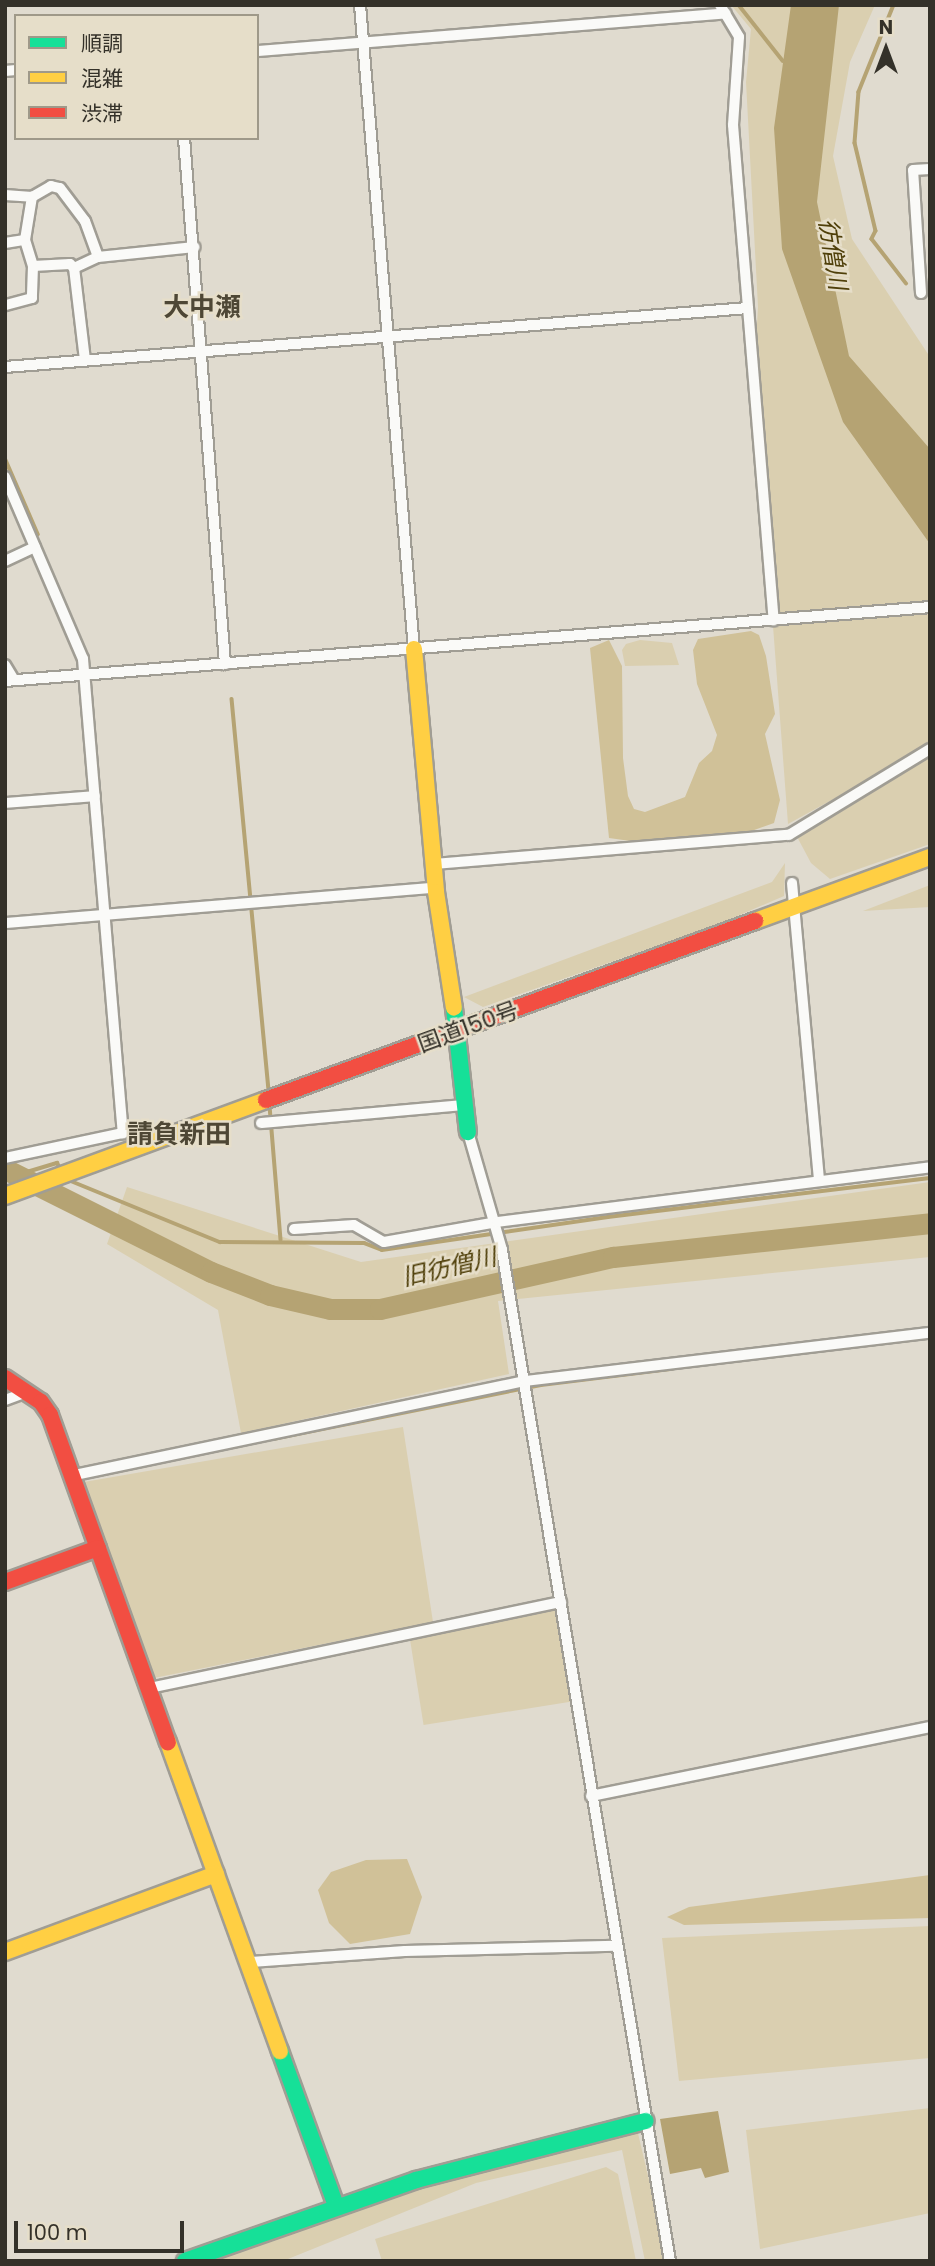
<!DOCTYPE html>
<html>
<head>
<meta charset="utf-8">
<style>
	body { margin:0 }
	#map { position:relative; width:935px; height:2266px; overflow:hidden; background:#e0dbcf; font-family:Poppins,"Noto Sans JP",sans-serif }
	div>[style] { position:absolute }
	.green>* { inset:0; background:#dacfb0; transform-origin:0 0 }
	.forest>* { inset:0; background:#d0c198 }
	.water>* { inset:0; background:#b5a373 }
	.stream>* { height:3.5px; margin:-1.75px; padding:0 1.75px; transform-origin:1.75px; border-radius:1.75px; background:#b5a373 }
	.river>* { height:21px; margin:-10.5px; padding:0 10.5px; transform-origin:10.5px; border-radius:10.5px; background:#b5a373 }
	.roads { filter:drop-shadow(2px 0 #a09d94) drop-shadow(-2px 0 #a09d94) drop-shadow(0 2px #a09d94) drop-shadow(0 -2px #a09d94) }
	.street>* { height:10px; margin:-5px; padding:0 5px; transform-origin:5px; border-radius:5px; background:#fafaf8 }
	.fast>* { height:16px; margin:-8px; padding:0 8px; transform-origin:8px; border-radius:8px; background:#16e098 }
	.slow>* { height:16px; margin:-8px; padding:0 8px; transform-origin:8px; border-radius:8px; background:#ffcf43 }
	.jam>* { height:16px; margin:-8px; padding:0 8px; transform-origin:8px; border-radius:8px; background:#f24e42 }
	span { translate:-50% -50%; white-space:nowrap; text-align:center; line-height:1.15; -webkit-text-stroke:5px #e6dec9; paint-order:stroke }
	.street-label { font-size:23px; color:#343129 }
	.water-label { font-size:24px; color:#4f3f09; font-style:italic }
	.quarter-label { font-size:26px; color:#4e4735; font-weight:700 }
	.frame { position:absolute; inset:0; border:7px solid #343129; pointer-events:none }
	.legend { position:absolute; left:14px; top:14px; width:245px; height:126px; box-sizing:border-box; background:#e6dec9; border:2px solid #9f9989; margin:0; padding:9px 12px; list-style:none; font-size:21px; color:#343129 }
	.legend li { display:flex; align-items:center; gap:14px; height:35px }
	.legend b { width:35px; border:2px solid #9f9989 }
	.north { position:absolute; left:851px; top:14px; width:70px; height:70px; -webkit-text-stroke:5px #e6dec9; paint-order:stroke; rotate:0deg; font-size:19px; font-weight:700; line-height:28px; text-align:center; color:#343129 }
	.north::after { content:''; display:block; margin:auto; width:24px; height:32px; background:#343129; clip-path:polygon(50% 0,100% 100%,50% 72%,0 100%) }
	.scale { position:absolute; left:14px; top:2221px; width:170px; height:32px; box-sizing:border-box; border:4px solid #343129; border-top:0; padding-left:9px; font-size:21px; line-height:24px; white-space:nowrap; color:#343129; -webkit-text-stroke:5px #e6dec9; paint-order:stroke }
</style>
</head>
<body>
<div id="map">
	<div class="green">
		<div style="clip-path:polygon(731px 5px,875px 5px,850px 62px,833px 156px,852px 239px,930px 357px,930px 746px,788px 824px,754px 375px,758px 307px,746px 82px,751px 29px)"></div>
		<div style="clip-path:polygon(640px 640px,672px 643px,679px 665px,625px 666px,622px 650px,626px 644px)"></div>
		<div style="clip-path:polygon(930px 753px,930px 844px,830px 879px,811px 863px,795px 833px)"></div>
		<div style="clip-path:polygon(785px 863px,784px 896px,719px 924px,483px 1007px,464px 997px,772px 882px)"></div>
		<div style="clip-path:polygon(930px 885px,930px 907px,863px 911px)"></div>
		<div style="clip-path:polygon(930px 1182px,930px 1257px,498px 1301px,509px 1374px,241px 1433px,218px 1310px,107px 1244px,127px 1187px,361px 1262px)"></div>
		<div style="clip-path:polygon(403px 1427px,433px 1622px,154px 1678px,84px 1482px)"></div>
		<div style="left:561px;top:1602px;width:100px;height:155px;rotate:81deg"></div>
		<div style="clip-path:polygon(930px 1926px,930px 2058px,679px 2081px,662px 1938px)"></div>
		<div style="clip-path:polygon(930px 2108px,930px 2213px,760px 2249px,746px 2130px)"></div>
		<div style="clip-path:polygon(637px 2129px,668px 2261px,645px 2261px,622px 2150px,476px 2183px,283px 2261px,200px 2261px,362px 2197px)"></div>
		<div style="clip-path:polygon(606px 2167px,618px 2174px,636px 2261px,382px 2261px,375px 2239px)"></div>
	</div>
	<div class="forest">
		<div style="clip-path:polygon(751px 631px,759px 635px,766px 656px,775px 714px,765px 734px,780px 800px,774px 823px,743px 834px,659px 845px,609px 838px,590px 648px,609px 640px,622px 666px,623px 758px,628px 796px,634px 809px,645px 812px,685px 797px,699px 763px,712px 751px,717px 735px,697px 684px,693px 650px,698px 639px)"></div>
		<div style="clip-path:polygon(407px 1859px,422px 1897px,410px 1934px,350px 1944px,329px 1923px,318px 1890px,331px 1872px,366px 1860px)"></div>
		<div style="clip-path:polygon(930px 1875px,930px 1918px,684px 1925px,667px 1917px,689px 1907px)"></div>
	</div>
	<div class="water">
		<div style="clip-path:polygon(791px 5px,839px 5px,817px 202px,849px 356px,930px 449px,930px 544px,843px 422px,782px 249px,774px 128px)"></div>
		<div style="clip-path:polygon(718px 2111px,729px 2172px,705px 2178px,701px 2168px,670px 2174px,660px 2119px)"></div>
	</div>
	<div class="stream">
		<div style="left:739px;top:5px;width:71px;rotate:51.8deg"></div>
		<div style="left:894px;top:5px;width:94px;rotate:111.9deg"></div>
		<div style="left:859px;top:92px;width:51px;rotate:94.5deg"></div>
		<div style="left:855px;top:143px;width:90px;rotate:76.6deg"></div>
		<div style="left:876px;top:231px;width:9px;rotate:117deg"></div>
		<div style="left:872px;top:239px;width:56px;rotate:52.3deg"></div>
		<div style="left:5px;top:458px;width:83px;rotate:66.5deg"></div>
		<div style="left:232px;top:699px;width:394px;rotate:84.6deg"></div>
		<div style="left:270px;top:1106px;width:134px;rotate:85.3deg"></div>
		<div style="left:17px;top:1175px;width:42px;rotate:-16.7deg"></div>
		<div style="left:57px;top:1163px;width:5px;rotate:53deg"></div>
		<div style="left:71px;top:1181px;width:161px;rotate:22.3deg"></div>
		<div style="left:220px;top:1242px;width:144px;rotate:0.4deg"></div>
		<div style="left:364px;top:1243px;width:19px;rotate:21deg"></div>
		<div style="left:382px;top:1250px;width:228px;rotate:-8.3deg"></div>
		<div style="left:608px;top:1217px;width:324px;rotate:-6.9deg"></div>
		<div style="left:273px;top:1439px;width:273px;rotate:-11.4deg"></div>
		<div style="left:541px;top:1385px;width:132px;rotate:-7deg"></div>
	</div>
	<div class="river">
		<div style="left:5px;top:1169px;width:230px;rotate:26.6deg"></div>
		<div style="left:211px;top:1272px;width:63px;rotate:21.3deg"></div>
		<div style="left:270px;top:1295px;width:62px;rotate:13.1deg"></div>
		<div style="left:330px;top:1309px;width:50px"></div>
		<div style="left:380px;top:1309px;width:239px;rotate:-12.6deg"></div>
		<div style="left:613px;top:1257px;width:319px;rotate:-6.1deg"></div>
	</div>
	<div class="roads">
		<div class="street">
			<div style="left:360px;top:5px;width:646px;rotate:85.21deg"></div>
			<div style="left:720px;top:5px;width:37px;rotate:59deg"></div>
			<div style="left:739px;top:37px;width:88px;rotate:93.9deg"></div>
			<div style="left:733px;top:125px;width:497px;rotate:85.3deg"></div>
			<div style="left:257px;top:51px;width:470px;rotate:-4.6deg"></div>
			<div style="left:5px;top:71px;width:11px;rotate:-5deg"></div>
			<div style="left:184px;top:138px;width:528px;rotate:85.54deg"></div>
			<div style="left:5px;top:195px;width:27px;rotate:4deg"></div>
			<div style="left:32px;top:197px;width:22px;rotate:-30deg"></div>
			<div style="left:51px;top:186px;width:9px;rotate:13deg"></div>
			<div style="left:60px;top:188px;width:41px;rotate:52.9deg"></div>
			<div style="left:85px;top:221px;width:38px;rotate:70deg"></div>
			<div style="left:25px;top:240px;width:44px;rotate:-80.8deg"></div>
			<div style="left:5px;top:243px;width:20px;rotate:-9deg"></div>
			<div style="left:25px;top:240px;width:27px;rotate:73deg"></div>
			<div style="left:33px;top:266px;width:32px;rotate:92deg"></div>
			<div style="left:32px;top:298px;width:28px;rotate:165deg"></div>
			<div style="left:33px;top:266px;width:37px;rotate:-3deg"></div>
			<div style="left:70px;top:264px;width:6px;rotate:45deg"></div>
			<div style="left:921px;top:293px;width:123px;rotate:-93.7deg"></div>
			<div style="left:913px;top:170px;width:17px;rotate:-3deg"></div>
			<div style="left:85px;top:360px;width:93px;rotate:-96.8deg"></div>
			<div style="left:74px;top:268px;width:26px;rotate:-25deg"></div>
			<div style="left:98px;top:257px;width:97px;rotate:-5.9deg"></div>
			<div style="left:5px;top:367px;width:745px;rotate:-4.54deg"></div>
			<div style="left:5px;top:477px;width:198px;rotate:66.8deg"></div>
			<div style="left:83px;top:659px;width:476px;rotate:85.2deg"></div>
			<div style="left:123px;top:1133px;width:121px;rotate:168deg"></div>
			<div style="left:5px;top:561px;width:33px;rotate:-25deg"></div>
			<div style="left:5px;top:665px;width:17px;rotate:59deg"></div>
			<div style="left:5px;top:681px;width:928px;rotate:-4.57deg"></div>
			<div style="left:5px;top:803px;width:90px;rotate:-4.4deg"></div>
			<div style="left:433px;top:864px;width:357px;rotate:-4.7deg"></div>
			<div style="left:789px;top:835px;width:165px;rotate:-31.4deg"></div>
			<div style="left:792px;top:883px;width:299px;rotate:84.8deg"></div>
			<div style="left:5px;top:923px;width:431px;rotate:-4.7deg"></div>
			<div style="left:261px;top:1123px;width:204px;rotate:-5.1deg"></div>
			<div style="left:468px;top:1132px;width:123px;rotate:73.9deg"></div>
			<div style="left:502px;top:1250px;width:1025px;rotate:80.57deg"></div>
			<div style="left:294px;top:1229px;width:60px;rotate:-3.8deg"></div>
			<div style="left:354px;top:1225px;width:34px;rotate:30deg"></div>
			<div style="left:384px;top:1242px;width:115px;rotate:-10deg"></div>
			<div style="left:497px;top:1222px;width:436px;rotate:-7.2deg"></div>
			<div style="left:5px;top:1400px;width:23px;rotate:-20deg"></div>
			<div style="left:70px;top:1476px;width:465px;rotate:-11.8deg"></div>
			<div style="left:525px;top:1381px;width:408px;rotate:-6.8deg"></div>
			<div style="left:149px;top:1688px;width:421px;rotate:-11.8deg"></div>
			<div style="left:591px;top:1796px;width:346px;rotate:-11.5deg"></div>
			<div style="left:251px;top:1962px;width:154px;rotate:-4.1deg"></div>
			<div style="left:405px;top:1951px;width:210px;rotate:-1.4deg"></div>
		</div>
		<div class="fast">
			<div style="left:454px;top:1008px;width:125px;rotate:83.6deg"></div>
			<div style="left:280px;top:2051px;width:165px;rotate:70.1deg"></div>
			<div style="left:185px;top:2261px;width:245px;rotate:-19.3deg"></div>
			<div style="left:416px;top:2180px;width:237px;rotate:-14.4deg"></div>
		</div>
		<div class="slow">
			<div style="left:414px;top:649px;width:244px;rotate:84.8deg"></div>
			<div style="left:436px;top:892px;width:117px;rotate:81.2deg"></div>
			<div style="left:755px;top:921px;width:186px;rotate:-20.1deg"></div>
			<div style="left:5px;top:1196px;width:278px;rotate:-20.2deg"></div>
			<div style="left:168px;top:1742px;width:329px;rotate:70.1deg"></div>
			<div style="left:5px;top:1952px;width:225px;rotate:-20.3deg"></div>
		</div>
		<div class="jam">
			<div style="left:266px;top:1100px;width:521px;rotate:-20.11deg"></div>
			<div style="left:5px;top:1378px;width:43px;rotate:33.7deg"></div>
			<div style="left:41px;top:1402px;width:16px;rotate:55deg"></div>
			<div style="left:50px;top:1415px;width:348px;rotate:70.2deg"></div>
			<div style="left:5px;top:1582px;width:99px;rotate:-20.1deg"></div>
		</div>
	</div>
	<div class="street-label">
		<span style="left:468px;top:1027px;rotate:-20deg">国道150号</span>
	</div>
	<div class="water-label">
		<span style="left:833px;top:254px;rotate:81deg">彷僧川</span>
		<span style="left:449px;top:1267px;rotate:-13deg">旧彷僧川</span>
	</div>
	<div class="quarter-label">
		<span style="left:202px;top:308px">大中瀬</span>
		<span style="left:179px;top:1135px">請負新田</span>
	</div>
	<div class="frame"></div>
	<ul class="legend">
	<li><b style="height:9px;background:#16e098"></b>順調</li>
	<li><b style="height:9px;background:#ffcf43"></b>混雑</li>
	<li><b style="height:9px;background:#f24e42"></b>渋滞</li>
	</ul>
	<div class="north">N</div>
	<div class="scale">100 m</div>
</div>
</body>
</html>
